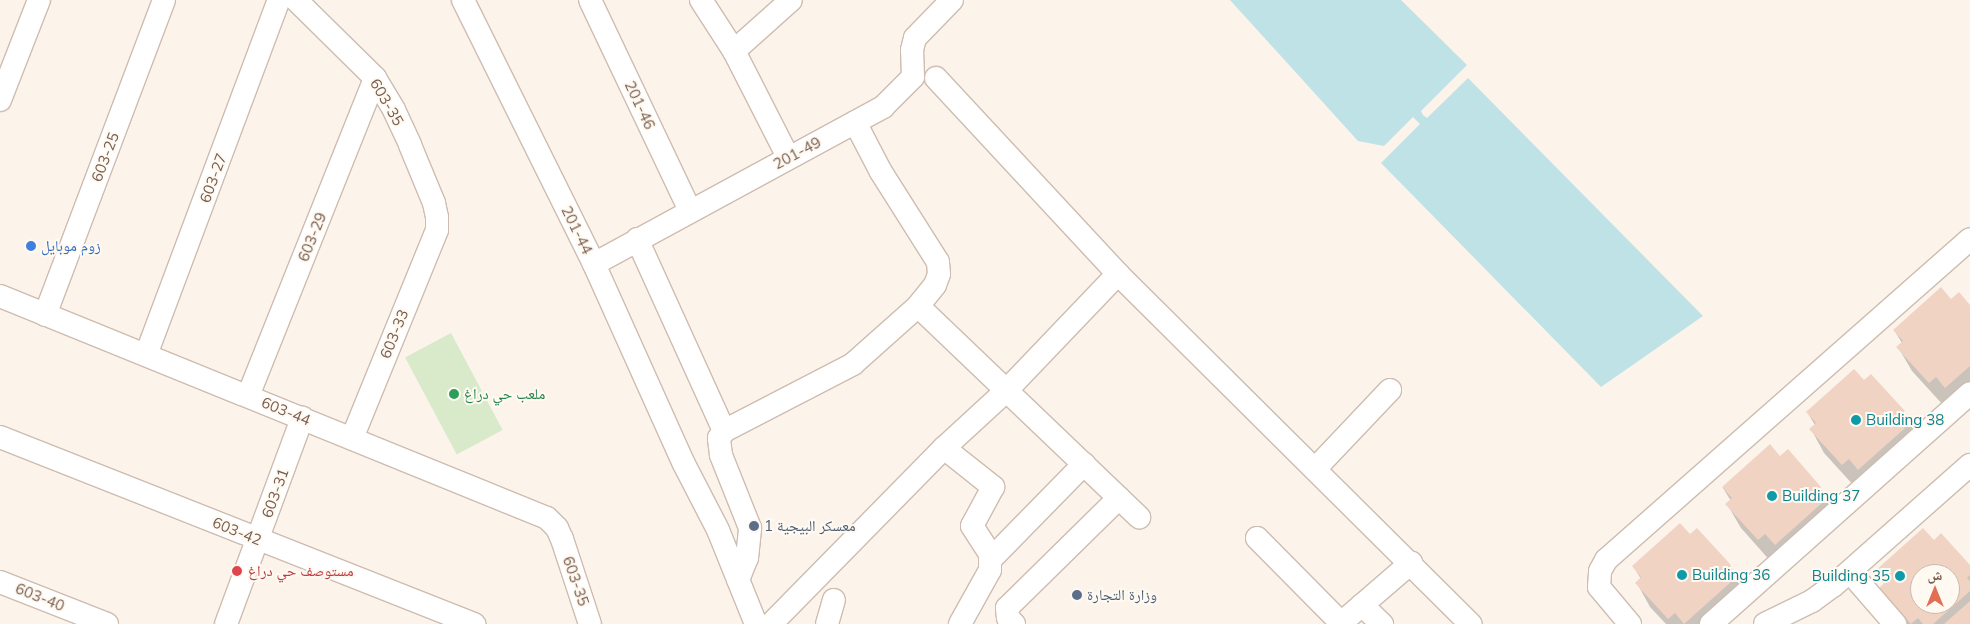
<!DOCTYPE html>
<html>
<head>
<meta charset="utf-8">
<style>
	body { margin:0 }
	#map { position:relative; width:1970px; height:624px; overflow:hidden; background:#fcf4eb; font-family:Mulish,"Noto Naskh Arabic",sans-serif }
	div>[style] { position:absolute }
	.green>* { inset:0; background:#d8eac9; transform-origin:0 0 }
	.water>* { inset:0; background:#bfe2e6 }
	.shadow>* { inset:0; background:#0003 }
	.building>* { inset:0; background:#f1d3c3 }
	.roads { filter:drop-shadow(1px 0 #cebcb0) drop-shadow(-1px 0 #cebcb0) drop-shadow(0 1px #cebcb0) drop-shadow(0 -1px #cebcb0) }
	.minor>* { height:22px; margin:-11px; padding:0 11px; transform-origin:11px; border-radius:11px; background:#fff }
	.dots>* { width:14px; height:14px; translate:-50% -50%; box-sizing:border-box; border:2px solid #fef9f1; border-radius:50% }
	span { translate:-50% -50%; white-space:nowrap; text-align:center; line-height:1.15; -webkit-text-stroke:4px #fef9f1; paint-order:stroke }
	.street-label { font-size:15px; color:#775b4e }
	.shop-label { font-size:15px; color:#366cbe }
	.left { translate:0 -50%; text-align:left }
	.leisure-label { font-size:15px; color:#27864d }
	.culture-label { font-size:15px; color:#0d838f }
	.right { translate:-100% -50%; text-align:right }
	.service-label { font-size:15px; color:#4e5e75 }
	.health-label { font-size:15px; color:#be3a42 }
	.north { position:absolute; left:1910px; top:564px; width:50px; height:50px; box-sizing:border-box; background:#fef9f1; border:1px solid #c8bab0; border-radius:50%; rotate:0deg; font-size:14px; font-weight:700; line-height:20px; text-align:center; color:#775b4e }
	.north::after { content:''; display:block; margin:auto; width:18px; height:22px; background:#e16e55; clip-path:polygon(50% 0,100% 100%,50% 72%,0 100%) }
</style>
</head>
<body>
<div id="map">
	<div class="green">
		<div style="left:451px;top:333px;width:110px;height:52px;rotate:62deg"></div>
	</div>
	<div class="water">
		<div style="clip-path:polygon(1230px 0,1401px 0,1467px 65px,1421px 111px,1423px 115px,1427px 118px,1468px 78px,1703px 316px,1601px 387px,1381px 163px,1420px 124px,1413px 117px,1384px 146px,1358px 141px)"></div>
	</div>
	<div class="shadow">
		<div style="clip-path:polygon(1951px 300px,1970px 307px,1970px 402px,1944px 406px,1912px 371px,1898px 347px,1902px 343px,1894px 330px)"></div>
		<div style="clip-path:polygon(1871px 376px,1904px 412px,1918px 436px,1856px 488px,1824px 453px,1811px 429px,1815px 425px,1807px 412px,1864px 382px)"></div>
		<div style="clip-path:polygon(1780px 458px,1820px 487px,1834px 511px,1773px 564px,1741px 528px,1727px 504px,1731px 501px,1723px 488px)"></div>
		<div style="clip-path:polygon(1697px 530px,1730px 566px,1744px 590px,1724px 624px,1666px 624px,1650px 607px,1637px 583px,1641px 579px,1633px 566px,1690px 536px)"></div>
		<div style="clip-path:polygon(evenodd,1934px 541px,1970px 567px,1970px 624px,1905px 624px,1894px 612px,1880px 588px,1884px 584px,1877px 571px,1934px 541px,1920px 574px,1950px 574px,1950px 604px,1920px 604px,1920px 574px)"></div>
	</div>
	<div class="building">
		<div style="clip-path:polygon(1941px 287px,1951px 299px,1959px 292px,1970px 305px,1970px 366px,1945px 388px,1936px 377px,1929px 383px,1896px 347px,1903px 341px,1893px 330px)"></div>
		<div style="clip-path:polygon(1854px 369px,1864px 380px,1871px 374px,1905px 411px,1897px 418px,1905px 428px,1858px 470px,1849px 459px,1842px 465px,1809px 429px,1816px 423px,1806px 412px)"></div>
		<div style="clip-path:polygon(1770px 444px,1780px 456px,1788px 449px,1821px 487px,1813px 494px,1822px 503px,1775px 545px,1765px 534px,1758px 540px,1725px 504px,1732px 498px,1722px 487px)"></div>
		<div style="clip-path:polygon(1680px 523px,1690px 534px,1697px 528px,1731px 565px,1723px 572px,1731px 582px,1684px 624px,1675px 613px,1668px 619px,1635px 583px,1641px 577px,1632px 566px)"></div>
		<div style="clip-path:polygon(evenodd,1923px 528px,1934px 540px,1941px 533px,1970px 565px,1970px 575px,1967px 578px,1970px 581px,1970px 591px,1933px 624px,1923px 624px,1918px 618px,1911px 624px,1879px 588px,1885px 582px,1875px 571px,1923px 528px,1920px 574px,1950px 574px,1950px 604px,1920px 604px,1920px 574px)"></div>
		<div style="clip-path:polygon(1970px 601px,1970px 624px,1944px 624px)"></div>
	</div>
	<div class="roads">
		<div class="minor">
			<div style="left:296px;top:0;width:111px;rotate:44.6deg"></div>
			<div style="left:375px;top:78px;width:37px;rotate:59deg"></div>
			<div style="left:394px;top:110px;width:38px;rotate:65deg"></div>
			<div style="left:410px;top:145px;width:63px;rotate:67.5deg"></div>
			<div style="left:434px;top:203px;width:14px;rotate:78deg"></div>
			<div style="left:437px;top:217px;width:13px;rotate:90deg"></div>
			<div style="left:437px;top:230px;width:225px;rotate:112.2deg"></div>
			<div style="left:463px;top:0;width:295px;rotate:63.6deg"></div>
			<div style="left:594px;top:264px;width:219px;rotate:65.8deg"></div>
			<div style="left:684px;top:464px;width:74px;rotate:62.7deg"></div>
			<div style="left:718px;top:530px;width:101px;rotate:68deg"></div>
			<div style="left:590px;top:0;width:233px;rotate:64.6deg"></div>
			<div style="left:701px;top:0;width:61px;rotate:57.1deg"></div>
			<div style="left:734px;top:51px;width:119px;rotate:63deg"></div>
			<div style="left:734px;top:51px;width:76px;rotate:-41.8deg"></div>
			<div style="left:936px;top:78px;width:267px;rotate:47.1deg"></div>
			<div style="left:1118px;top:274px;width:497px;rotate:44.8deg"></div>
			<div style="left:0;top:100px;width:107px;rotate:-68.7deg"></div>
			<div style="left:637px;top:239px;width:211px;rotate:65.6deg"></div>
			<div style="left:594px;top:264px;width:329px;rotate:-28.5deg"></div>
			<div style="left:883px;top:107px;width:42px;rotate:-45deg"></div>
			<div style="left:913px;top:77px;width:27px;rotate:-92deg"></div>
			<div style="left:912px;top:50px;width:12px;rotate:-76deg"></div>
			<div style="left:915px;top:38px;width:53px;rotate:-45.8deg"></div>
			<div style="left:0;top:296px;width:590px;rotate:22.09deg"></div>
			<div style="left:547px;top:518px;width:14px;rotate:45deg"></div>
			<div style="left:557px;top:528px;width:12px;rotate:66deg"></div>
			<div style="left:562px;top:539px;width:89px;rotate:71.8deg"></div>
			<div style="left:918px;top:306px;width:306px;rotate:43.7deg"></div>
			<div style="left:45px;top:315px;width:337px;rotate:-69.3deg"></div>
			<div style="left:146px;top:355px;width:379px;rotate:-69.5deg"></div>
			<div style="left:248px;top:396px;width:342px;rotate:-68.2deg"></div>
			<div style="left:0;top:437px;width:510px;rotate:21.53deg"></div>
			<div style="left:944px;top:448px;width:63px;rotate:38.5deg"></div>
			<div style="left:993px;top:487px;width:44px;rotate:118.3deg"></div>
			<div style="left:972px;top:526px;width:33px;rotate:57deg"></div>
			<div style="left:990px;top:554px;width:16px;rotate:90deg"></div>
			<div style="left:990px;top:570px;width:62px;rotate:119.1deg"></div>
			<div style="left:1315px;top:469px;width:109px;rotate:-46.5deg"></div>
			<div style="left:1257px;top:538px;width:120px;rotate:45.3deg"></div>
			<div style="left:991px;top:559px;width:133px;rotate:-45.6deg"></div>
			<div style="left:1850px;top:572px;width:69px;rotate:49.1deg"></div>
			<div style="left:738px;top:580px;width:24px;rotate:-68deg"></div>
			<div style="left:747px;top:558px;width:30px;rotate:-84deg"></div>
			<div style="left:750px;top:528px;width:79px;rotate:-111.7deg"></div>
			<div style="left:721px;top:455px;width:17px;rotate:-97deg"></div>
			<div style="left:719px;top:438px;width:9px;rotate:-54deg"></div>
			<div style="left:724px;top:431px;width:145px;rotate:-27.4deg"></div>
			<div style="left:853px;top:364px;width:87px;rotate:-41.7deg"></div>
			<div style="left:918px;top:306px;width:27px;rotate:-51deg"></div>
			<div style="left:935px;top:285px;width:12px;rotate:-70deg"></div>
			<div style="left:939px;top:274px;width:12px;rotate:-95deg"></div>
			<div style="left:938px;top:262px;width:107px;rotate:-122.3deg"></div>
			<div style="left:881px;top:172px;width:56px;rotate:-117.5deg"></div>
			<div style="left:0;top:582px;width:115px;rotate:21.4deg"></div>
			<div style="left:1362px;top:605px;width:28px;rotate:44deg"></div>
			<div style="left:226px;top:624px;width:220px;rotate:-69.7deg"></div>
			<div style="left:771px;top:624px;width:247px;rotate:-45.5deg"></div>
			<div style="left:944px;top:448px;width:84px;rotate:-42.6deg"></div>
			<div style="left:1006px;top:391px;width:162px;rotate:-46.3deg"></div>
			<div style="left:827px;top:624px;width:25px;rotate:-74deg"></div>
			<div style="left:1014px;top:624px;width:8px;rotate:-135deg"></div>
			<div style="left:1008px;top:618px;width:10px;rotate:-96deg"></div>
			<div style="left:1007px;top:608px;width:157px;rotate:-44.5deg"></div>
			<div style="left:1340px;top:624px;width:94px;rotate:-40.7deg"></div>
			<div style="left:1630px;top:624px;width:48px;rotate:-130deg"></div>
			<div style="left:1599px;top:587px;width:16px;rotate:-86deg"></div>
			<div style="left:1600px;top:571px;width:13px;rotate:-61deg"></div>
			<div style="left:1606px;top:560px;width:485px;rotate:-41.4deg"></div>
			<div style="left:1711px;top:624px;width:347px;rotate:-41.7deg"></div>
			<div style="left:1765px;top:624px;width:52px;rotate:-26.1deg"></div>
			<div style="left:1812px;top:601px;width:26px;rotate:-36deg"></div>
			<div style="left:1833px;top:586px;width:183px;rotate:-41.5deg"></div>
		</div>
	</div>
	<div class="dots">
		<div style="left:31px;top:246px;background:#3f7fe0"></div>
		<div style="left:454px;top:394px;background:#2e9e5b"></div>
		<div style="left:1856px;top:420px;background:#0f9aa8"></div>
		<div style="left:1772px;top:496px;background:#0f9aa8"></div>
		<div style="left:754px;top:526px;background:#5c6f8a"></div>
		<div style="left:237px;top:571px;background:#e0444e"></div>
		<div style="left:1682px;top:575px;background:#0f9aa8"></div>
		<div style="left:1900px;top:576px;background:#0f9aa8"></div>
		<div style="left:1077px;top:595px;background:#5c6f8a"></div>
	</div>
	<div class="street-label">
		<span style="left:387px;top:102px;rotate:60deg">603-35</span>
		<span style="left:640px;top:105px;rotate:65deg">201-46</span>
		<span style="left:797px;top:153px;rotate:-28deg">201-49</span>
		<span style="left:105px;top:157px;rotate:-69deg">603-25</span>
		<span style="left:213px;top:178px;rotate:-70deg">603-27</span>
		<span style="left:577px;top:230px;rotate:64deg">201-44</span>
		<span style="left:312px;top:237px;rotate:-68deg">603-29</span>
		<span style="left:394px;top:334px;rotate:-68deg">603-33</span>
		<span style="left:286px;top:411px;rotate:22deg">603-44</span>
		<span style="left:275px;top:493px;rotate:-70deg">603-31</span>
		<span style="left:237px;top:531px;rotate:22deg">603-42</span>
		<span style="left:576px;top:581px;rotate:71deg">603-35</span>
		<span style="left:40px;top:597px;rotate:22deg">603-40</span>
	</div>
	<div class="shop-label">
		<span class="left" style="left:41px;top:246px">زوم موبايل</span>
	</div>
	<div class="leisure-label">
		<span class="left" style="left:464px;top:394px">ملعب حي دراغ</span>
	</div>
	<div class="culture-label">
		<span class="left" style="left:1866px;top:420px">Building 38</span>
		<span class="left" style="left:1782px;top:496px">Building 37</span>
		<span class="left" style="left:1692px;top:575px">Building 36</span>
		<span class="right" style="left:1890px;top:576px">Building 35</span>
	</div>
	<div class="service-label">
		<span class="left" style="left:764px;top:526px">معسكر البيجية 1</span>
		<span class="left" style="left:1087px;top:595px">وزارة التجارة</span>
	</div>
	<div class="health-label">
		<span class="left" style="left:248px;top:571px">مستوصف حي دراغ</span>
	</div>
	<div class="north">ش</div>
</div>
</body>
</html>
